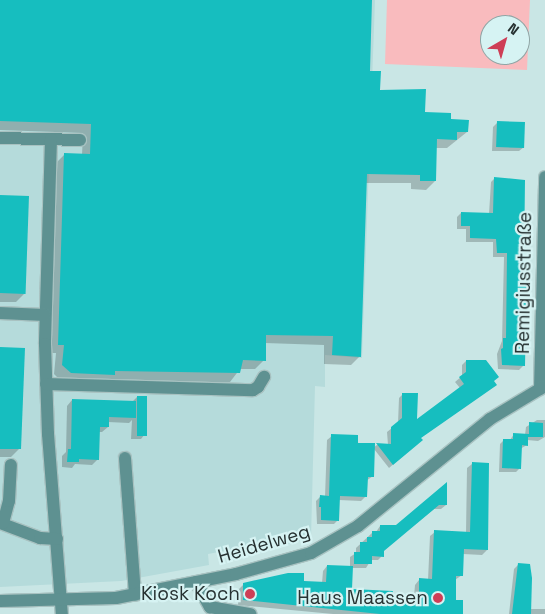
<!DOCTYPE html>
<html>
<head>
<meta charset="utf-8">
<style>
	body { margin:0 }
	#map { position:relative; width:545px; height:614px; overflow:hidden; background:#c9e6e5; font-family:"Space Grotesk",sans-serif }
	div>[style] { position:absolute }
	.built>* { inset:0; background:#b5dbdb }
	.green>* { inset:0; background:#f9bbbe }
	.shadow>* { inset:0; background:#0003 }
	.building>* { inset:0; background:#16bebf; transform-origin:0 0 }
	.roads { filter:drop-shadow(1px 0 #a8c2c1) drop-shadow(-1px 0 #a8c2c1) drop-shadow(0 1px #a8c2c1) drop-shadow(0 -1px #a8c2c1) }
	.minor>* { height:12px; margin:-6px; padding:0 6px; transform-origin:6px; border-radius:6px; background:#5e9191 }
	.dots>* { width:14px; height:14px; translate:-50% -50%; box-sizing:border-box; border:2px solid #d6f3f3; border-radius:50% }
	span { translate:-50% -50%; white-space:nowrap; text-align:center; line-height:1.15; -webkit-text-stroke:4.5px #d6f3f3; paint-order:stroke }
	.street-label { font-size:19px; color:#263131 }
	.poi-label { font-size:19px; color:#263131 }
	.right { translate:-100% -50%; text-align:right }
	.north { position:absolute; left:480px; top:15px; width:50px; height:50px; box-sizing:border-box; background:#d6f3f3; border:1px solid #90a5a5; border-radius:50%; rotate:38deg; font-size:14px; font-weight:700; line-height:20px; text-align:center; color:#263131 }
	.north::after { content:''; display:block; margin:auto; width:18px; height:22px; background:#ce3e56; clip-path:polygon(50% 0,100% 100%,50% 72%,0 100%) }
</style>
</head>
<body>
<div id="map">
	<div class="built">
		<div style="clip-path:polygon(0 0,375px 0,362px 358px,325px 355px,325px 387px,315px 386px,311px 538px,275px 548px,261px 544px,208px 554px,209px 565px,121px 581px,0 587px)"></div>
	</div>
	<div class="green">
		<div style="clip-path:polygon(evenodd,387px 0,530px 0,527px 70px,385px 64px,387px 0,490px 25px,520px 25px,520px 55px,490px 55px,490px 25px)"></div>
	</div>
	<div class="shadow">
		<div style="clip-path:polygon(0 0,371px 0,368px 72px,379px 91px,424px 113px,450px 121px,467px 132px,447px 148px,436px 148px,435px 181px,426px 190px,411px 189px,411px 183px,365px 183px,360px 356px,351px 365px,324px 364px,324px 345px,265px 343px,264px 360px,255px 369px,240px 369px,230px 382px,225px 383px,109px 379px,105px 383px,62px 382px,54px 374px,56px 353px,50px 353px,56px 163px,65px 154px,82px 155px,83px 133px,0 130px)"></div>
		<div style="clip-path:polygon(497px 123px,524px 147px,519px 151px,492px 151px,493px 127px)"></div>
		<div style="clip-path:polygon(495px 178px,524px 182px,523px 366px,519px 370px,498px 369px,497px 354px,502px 341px,504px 257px,493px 257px,493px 242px,466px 242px,466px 229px,457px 229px,457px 217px,461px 213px,489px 214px,491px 182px)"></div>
		<div style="clip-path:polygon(0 196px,25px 293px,16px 302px,0 302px)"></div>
		<div style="clip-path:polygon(0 348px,19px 449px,11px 457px,0 457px)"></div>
		<div style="clip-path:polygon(466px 361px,496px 385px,420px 438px,417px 444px,389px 468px,374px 449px,373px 476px,366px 481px,366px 496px,361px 501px,339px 500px,338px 520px,334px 524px,317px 524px,316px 501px,320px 497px,325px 497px,327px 440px,332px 436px,374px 447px,377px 445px,388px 445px,387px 432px,398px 423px,399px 398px,403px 394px,416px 421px,460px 388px,455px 382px,462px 376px,462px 365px)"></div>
		<div style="clip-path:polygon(137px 397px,145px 434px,141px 439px,131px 439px,132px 420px,129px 423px,108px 422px,108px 427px,102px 432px,98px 432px,98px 459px,92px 465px,75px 464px,72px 468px,62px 467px,62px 456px,66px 452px,67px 406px,72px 400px,132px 402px)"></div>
		<div style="clip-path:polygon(537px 420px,545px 420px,545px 437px,538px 441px,527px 440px,527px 445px,520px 449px,519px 469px,516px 472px,499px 472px,500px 444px,504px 440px,510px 440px,514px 434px,525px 435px,526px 427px)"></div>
		<div style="clip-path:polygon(472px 464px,487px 550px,482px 555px,463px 554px,462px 575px,455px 580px,455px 601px,462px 614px,333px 614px,238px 605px,239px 589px,244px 584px,322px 583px,323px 571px,327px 566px,350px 567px,350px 557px,356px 553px,356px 548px,373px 532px,376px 532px,380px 526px,396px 526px,446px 485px,446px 505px,441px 509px,434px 509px,382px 551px,382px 556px,378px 560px,371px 560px,366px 568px,352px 568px,351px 590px,414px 596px,415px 585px,419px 580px,428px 580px,430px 536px,435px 532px,466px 533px,467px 468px)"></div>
		<div style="clip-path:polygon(518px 565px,530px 609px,545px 609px,545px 614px,509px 614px,514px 569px)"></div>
	</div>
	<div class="building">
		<div style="clip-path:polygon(0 0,372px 0,370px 71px,381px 71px,380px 90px,426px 89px,425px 112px,451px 113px,451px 119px,469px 120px,468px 132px,457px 132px,457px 140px,437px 139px,436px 181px,420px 181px,420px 175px,367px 174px,361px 357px,332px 355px,333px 336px,266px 335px,266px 361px,243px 360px,240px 373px,115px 371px,115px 375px,71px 373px,62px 365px,64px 345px,58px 345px,64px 153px,90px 154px,91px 124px,0 121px)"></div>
		<div style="left:497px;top:121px;width:28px;height:26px;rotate:2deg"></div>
		<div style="clip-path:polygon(494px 177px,525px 180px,524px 264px,527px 264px,525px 366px,502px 365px,501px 349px,503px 348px,503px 338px,506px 338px,507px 253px,497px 253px,496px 239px,470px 238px,470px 226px,461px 226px,461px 212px,493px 213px)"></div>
		<div style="left:0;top:195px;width:29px;height:98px;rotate:2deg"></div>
		<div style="clip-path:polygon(0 347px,25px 348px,21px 449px,0 449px)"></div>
		<div style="clip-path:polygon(466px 360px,486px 360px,499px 377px,494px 381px,497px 385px,421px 438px,423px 440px,393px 465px,376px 443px,391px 444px,391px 427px,402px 418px,402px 393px,418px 393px,417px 419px,464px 384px,459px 377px,466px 372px)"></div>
		<div style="left:137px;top:396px;width:10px;height:40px"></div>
		<div style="clip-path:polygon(72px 399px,136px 401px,136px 418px,109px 417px,109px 427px,100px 427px,99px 460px,79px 459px,79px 462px,67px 462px,68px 449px,71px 449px)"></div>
		<div style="clip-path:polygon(529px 422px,543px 423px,543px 437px,528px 437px,528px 446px,522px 445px,521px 469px,502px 468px,503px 439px,513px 439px,513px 433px,529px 434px)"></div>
		<div style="clip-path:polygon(331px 434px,358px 435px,358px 443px,375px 443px,374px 477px,368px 477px,367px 497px,340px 496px,339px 521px,321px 520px,321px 507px,319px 507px,320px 495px,329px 496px)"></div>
		<div style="clip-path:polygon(472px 462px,489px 463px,488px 550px,464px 549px,463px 576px,456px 576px,456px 600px,463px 600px,463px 614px,380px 614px,243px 600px,243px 583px,288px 573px,304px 573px,304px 581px,326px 582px,327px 565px,353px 566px,352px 589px,393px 591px,392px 594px,419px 595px,419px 578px,432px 579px,434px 530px,470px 532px)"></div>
		<div style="clip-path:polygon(447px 482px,447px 505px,439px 505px,384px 551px,384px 557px,372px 556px,372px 564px,354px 564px,354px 552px,360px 552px,360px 542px,367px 542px,367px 537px,372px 537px,372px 531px,380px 531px,380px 525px,396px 525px)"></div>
		<div style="clip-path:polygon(518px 563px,530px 564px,532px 578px,531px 614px,512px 614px)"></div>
	</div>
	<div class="roads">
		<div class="minor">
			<div style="left:0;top:138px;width:80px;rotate:1.4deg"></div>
			<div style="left:51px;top:139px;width:205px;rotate:91.7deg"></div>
			<div style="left:45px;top:344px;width:90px;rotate:88.1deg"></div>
			<div style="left:48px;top:434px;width:181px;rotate:85.6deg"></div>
			<div style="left:0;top:313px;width:45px;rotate:2.5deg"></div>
			<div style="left:46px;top:384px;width:207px;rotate:1.7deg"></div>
			<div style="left:253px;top:390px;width:6px;rotate:-31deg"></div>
			<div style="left:258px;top:387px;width:12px;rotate:-59deg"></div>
			<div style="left:540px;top:389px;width:212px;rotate:-88.6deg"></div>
			<div style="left:125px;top:458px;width:137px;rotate:85.8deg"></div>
			<div style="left:0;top:523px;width:43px;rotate:20.6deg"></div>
			<div style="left:40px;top:538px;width:17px;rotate:3deg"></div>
			<div style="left:3px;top:523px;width:23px;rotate:-75deg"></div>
			<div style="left:9px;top:501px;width:36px;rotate:-87deg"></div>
			<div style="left:196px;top:582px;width:29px;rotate:61deg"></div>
			<div style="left:210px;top:607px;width:41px;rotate:9.9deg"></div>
			<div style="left:0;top:601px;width:116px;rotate:-1.5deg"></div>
			<div style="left:116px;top:598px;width:122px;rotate:-11.3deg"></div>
			<div style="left:236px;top:574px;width:78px;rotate:-15.6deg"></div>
			<div style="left:311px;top:553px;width:54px;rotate:-29.9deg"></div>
			<div style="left:358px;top:526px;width:170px;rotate:-39deg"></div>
			<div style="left:490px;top:419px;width:64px;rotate:-31deg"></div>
		</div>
	</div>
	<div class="dots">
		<div style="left:250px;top:594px;background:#ce3e56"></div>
		<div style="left:438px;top:598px;background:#ce3e56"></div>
	</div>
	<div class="street-label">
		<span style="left:524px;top:283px;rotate:-89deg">Remigiusstraße</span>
		<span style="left:264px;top:544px;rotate:-16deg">Heidelweg</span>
	</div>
	<div class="poi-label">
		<span class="right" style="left:240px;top:594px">Kiosk Koch</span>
		<span class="right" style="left:428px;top:598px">Haus Maassen</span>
	</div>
	<div class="north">N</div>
</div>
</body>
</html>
